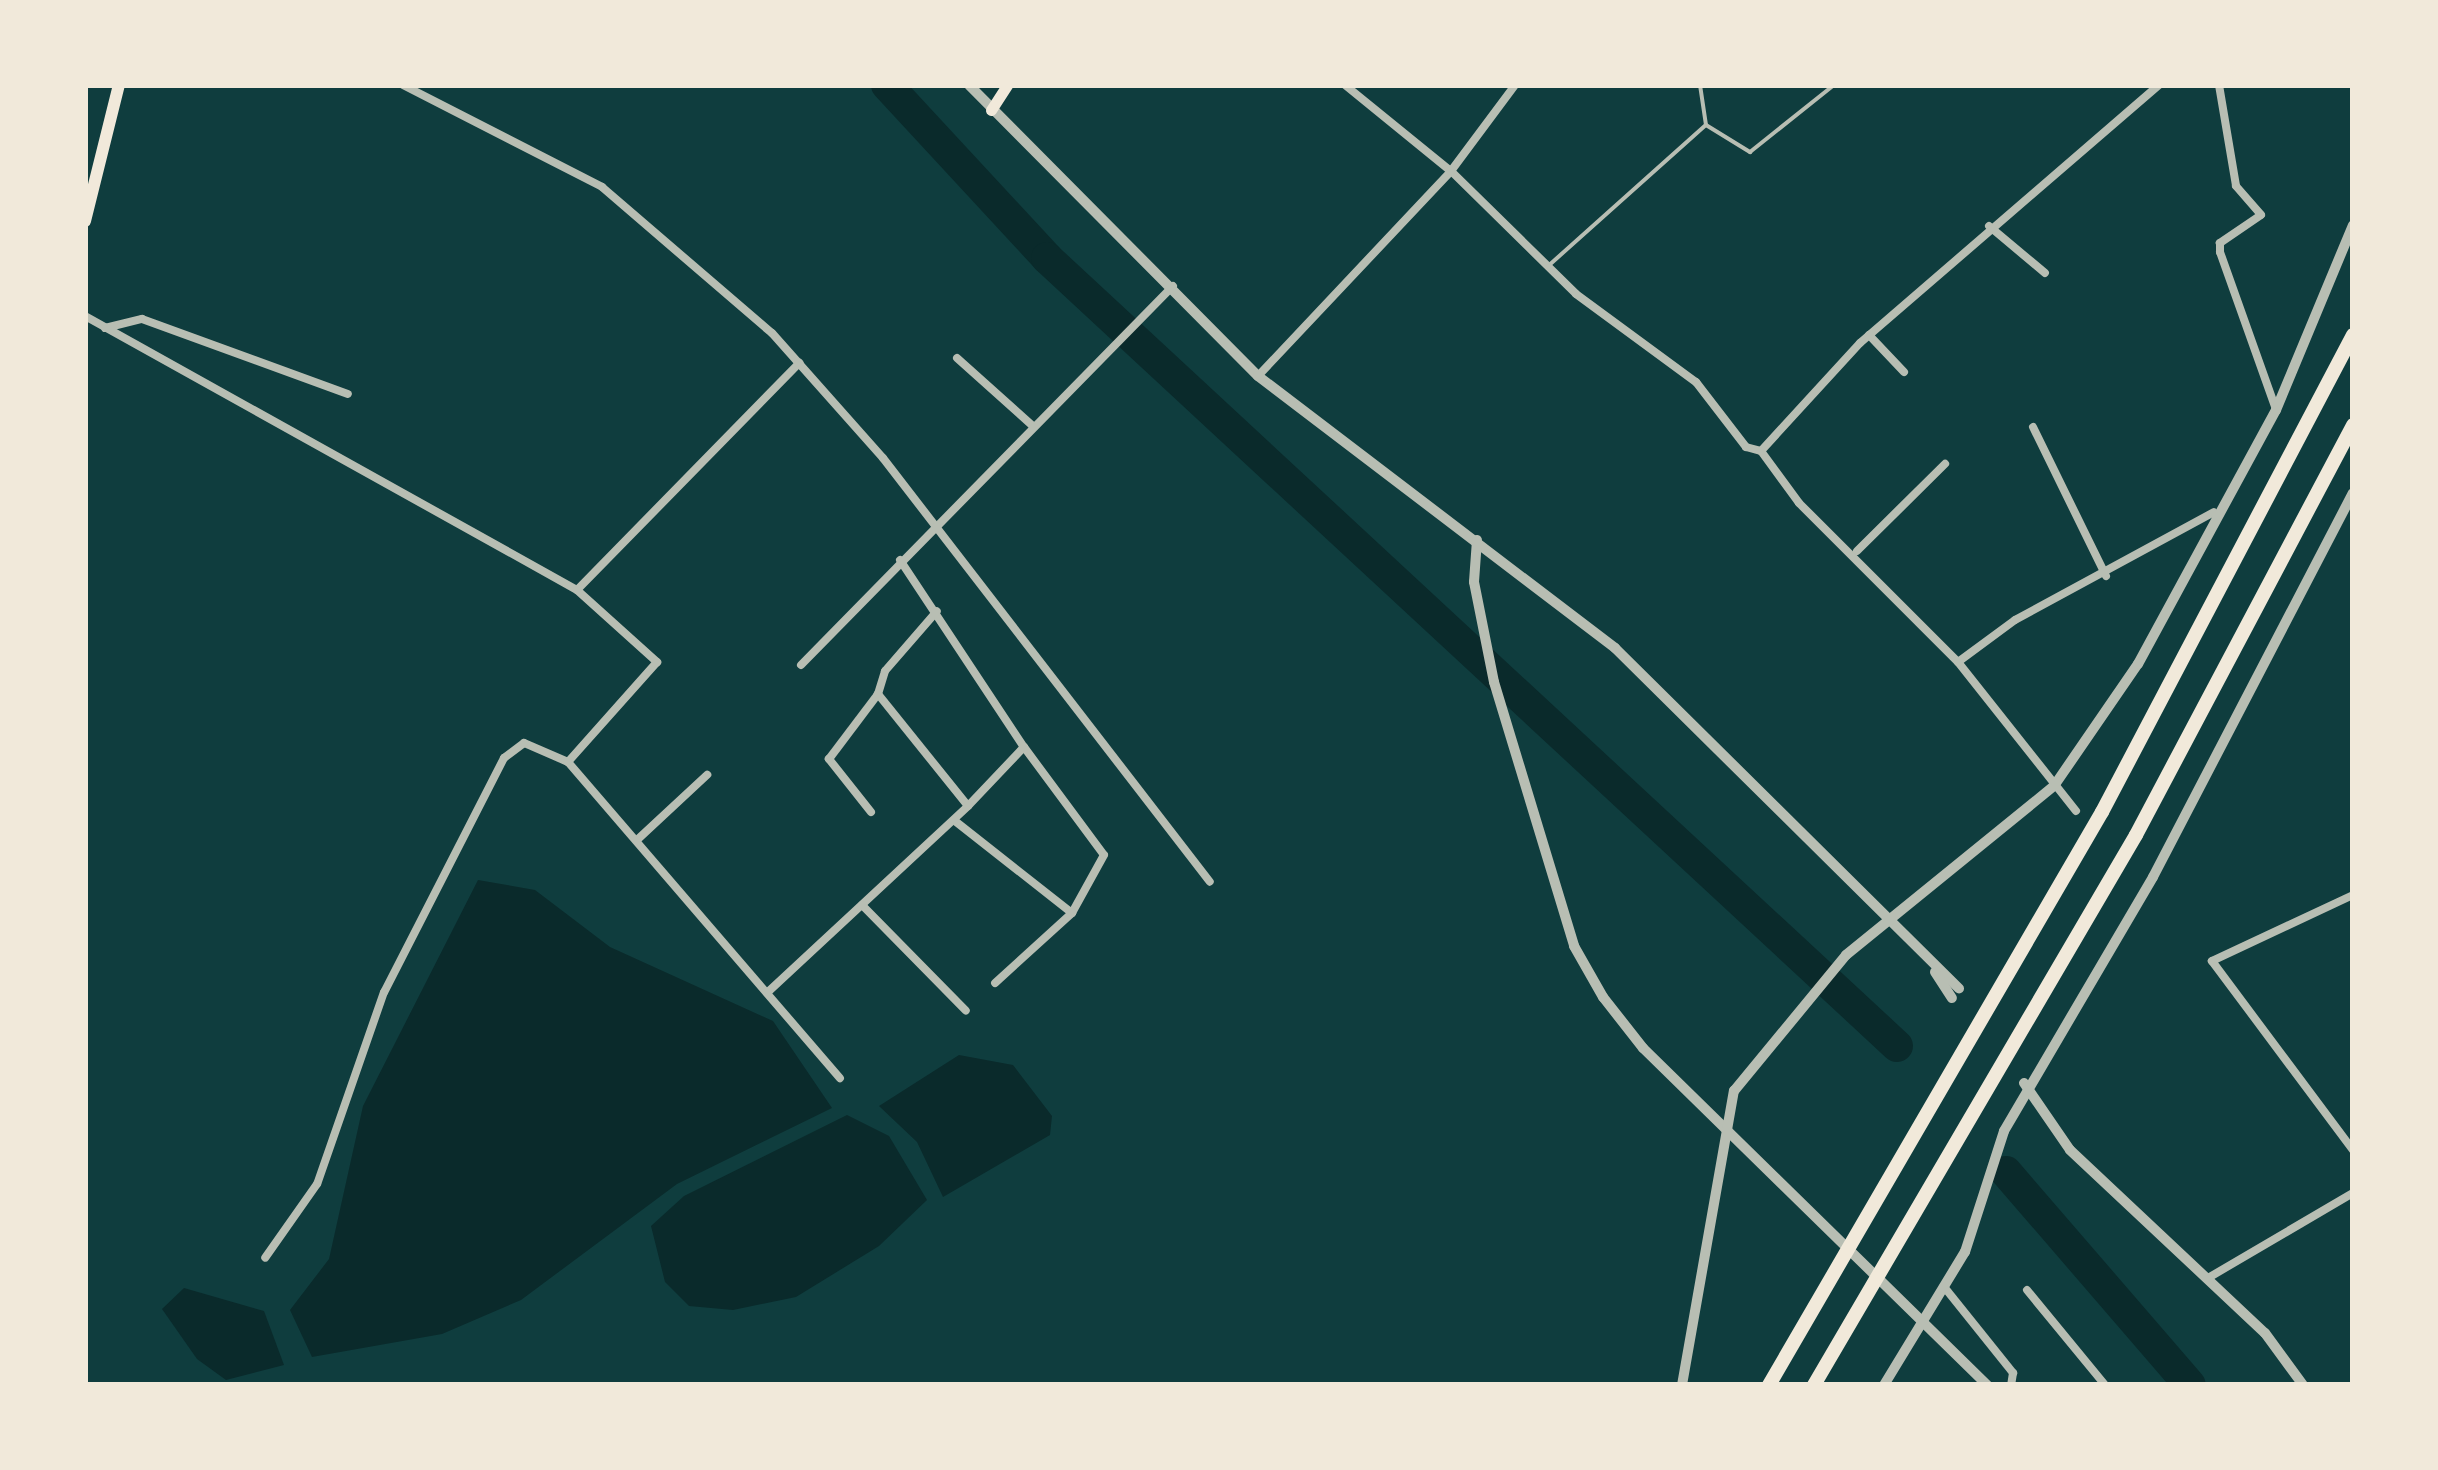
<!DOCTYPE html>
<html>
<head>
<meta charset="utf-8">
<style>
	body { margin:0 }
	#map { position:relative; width:2438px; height:1470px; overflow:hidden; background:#0f3d3e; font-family:Overpass,sans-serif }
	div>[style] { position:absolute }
	.water>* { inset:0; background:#0a2a2b }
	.river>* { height:32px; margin:-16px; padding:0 16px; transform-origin:16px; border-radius:16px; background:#0a2a2b }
	.service>* { height:4px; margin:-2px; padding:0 2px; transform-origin:2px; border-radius:2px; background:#b8beb3 }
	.minor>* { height:8px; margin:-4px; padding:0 4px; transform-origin:4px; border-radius:4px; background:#b8beb3 }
	.tertiary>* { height:10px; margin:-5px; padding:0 5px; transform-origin:5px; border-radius:5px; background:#b8beb3 }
	.secondary>* { height:11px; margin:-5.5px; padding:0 5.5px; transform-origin:5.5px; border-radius:5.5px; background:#f1e9da }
	.trunk>* { height:12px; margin:-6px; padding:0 6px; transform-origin:6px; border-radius:6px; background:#f1e9da }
	.motorway>* { height:14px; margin:-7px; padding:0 7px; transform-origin:7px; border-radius:7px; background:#f1e9da }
	span { translate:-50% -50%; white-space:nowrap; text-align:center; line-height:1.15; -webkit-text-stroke:8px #f1e9da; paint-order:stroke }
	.frame { position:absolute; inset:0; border:88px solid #f1e9da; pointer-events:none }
</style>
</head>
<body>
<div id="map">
	<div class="water">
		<div style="clip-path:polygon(478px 880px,535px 890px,610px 947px,773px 1021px,832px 1108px,677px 1184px,521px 1300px,442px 1334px,312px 1357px,290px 1310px,329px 1259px,363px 1106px)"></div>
		<div style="clip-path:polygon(959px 1055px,1013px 1065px,1052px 1116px,1050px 1135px,943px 1197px,917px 1142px,879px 1106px)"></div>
		<div style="clip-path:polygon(847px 1115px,889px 1136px,927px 1200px,879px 1246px,796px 1297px,733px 1310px,689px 1306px,665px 1282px,651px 1226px,684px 1196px)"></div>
		<div style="clip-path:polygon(184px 1288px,264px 1311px,284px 1365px,226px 1380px,197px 1359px,162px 1309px)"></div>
	</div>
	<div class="river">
		<div style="left:887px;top:85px;width:236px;rotate:47.2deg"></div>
		<div style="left:1047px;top:258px;width:1159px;rotate:42.83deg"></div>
		<div style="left:2006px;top:1172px;width:281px;rotate:49.2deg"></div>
	</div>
	<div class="service">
		<div style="left:1706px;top:125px;width:52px;rotate:31.5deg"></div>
		<div style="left:1750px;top:152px;width:107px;rotate:-38.6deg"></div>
		<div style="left:1547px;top:267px;width:213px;rotate:-41.8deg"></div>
		<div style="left:1706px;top:125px;width:40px;rotate:-98.5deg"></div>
	</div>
	<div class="minor">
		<div style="left:403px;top:85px;width:224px;rotate:27.1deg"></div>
		<div style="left:602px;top:187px;width:224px;rotate:40.7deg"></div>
		<div style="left:772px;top:333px;width:167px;rotate:48.4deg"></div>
		<div style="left:883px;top:458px;width:535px;rotate:52.36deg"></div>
		<div style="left:1345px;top:85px;width:136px;rotate:39.1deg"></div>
		<div style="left:1451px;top:171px;width:175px;rotate:44.5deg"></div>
		<div style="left:1576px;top:294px;width:149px;rotate:36.3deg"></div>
		<div style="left:1696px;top:382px;width:82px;rotate:52.4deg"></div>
		<div style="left:1746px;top:447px;width:16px;rotate:15deg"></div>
		<div style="left:1761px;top:451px;width:64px;rotate:53.8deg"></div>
		<div style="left:1799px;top:503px;width:225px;rotate:45deg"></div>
		<div style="left:1958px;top:662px;width:190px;rotate:51.6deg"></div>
		<div style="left:2219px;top:85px;width:102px;rotate:80.4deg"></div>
		<div style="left:2236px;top:186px;width:38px;rotate:49deg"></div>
		<div style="left:2261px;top:215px;width:50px;rotate:145.7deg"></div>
		<div style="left:2220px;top:243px;width:9px;rotate:90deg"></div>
		<div style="left:2220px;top:252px;width:167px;rotate:70.4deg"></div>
		<div style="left:1989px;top:226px;width:73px;rotate:40deg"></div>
		<div style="left:85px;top:316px;width:563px;rotate:29.11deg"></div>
		<div style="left:577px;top:590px;width:108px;rotate:42deg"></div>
		<div style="left:657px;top:662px;width:134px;rotate:131.7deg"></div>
		<div style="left:568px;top:762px;width:48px;rotate:-156.6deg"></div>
		<div style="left:524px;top:743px;width:25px;rotate:143deg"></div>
		<div style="left:504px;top:758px;width:263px;rotate:117.1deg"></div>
		<div style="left:384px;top:992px;width:203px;rotate:109.2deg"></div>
		<div style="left:317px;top:1184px;width:90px;rotate:125.1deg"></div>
		<div style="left:105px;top:328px;width:38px;rotate:-14deg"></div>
		<div style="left:142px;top:319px;width:219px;rotate:20deg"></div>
		<div style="left:1869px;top:335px;width:51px;rotate:46.6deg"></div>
		<div style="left:957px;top:358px;width:103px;rotate:41.9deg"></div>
		<div style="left:1258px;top:376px;width:282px;rotate:-46.7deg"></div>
		<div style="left:1451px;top:171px;width:107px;rotate:-53.3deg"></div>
		<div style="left:2033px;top:427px;width:166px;rotate:63.9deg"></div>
		<div style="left:1761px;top:451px;width:147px;rotate:-47.5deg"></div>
		<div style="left:1860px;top:343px;width:395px;rotate:-40.8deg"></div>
		<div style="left:1857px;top:551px;width:124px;rotate:-44.7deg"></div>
		<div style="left:900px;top:560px;width:224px;rotate:56.5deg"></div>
		<div style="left:1024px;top:747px;width:81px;rotate:133.5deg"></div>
		<div style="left:577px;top:590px;width:318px;rotate:-45.6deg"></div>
		<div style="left:1958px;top:662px;width:71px;rotate:-36.4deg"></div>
		<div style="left:2015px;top:620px;width:226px;rotate:-28.5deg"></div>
		<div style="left:801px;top:665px;width:531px;rotate:-45.53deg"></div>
		<div style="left:1024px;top:747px;width:134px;rotate:53.5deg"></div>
		<div style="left:1104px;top:855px;width:66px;rotate:118.9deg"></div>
		<div style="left:568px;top:762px;width:417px;rotate:49.3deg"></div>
		<div style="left:871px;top:812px;width:68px;rotate:-128.4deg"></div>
		<div style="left:829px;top:759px;width:81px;rotate:-53deg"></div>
		<div style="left:955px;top:821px;width:149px;rotate:38.2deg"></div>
		<div style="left:1072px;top:913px;width:104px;rotate:137.7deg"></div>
		<div style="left:637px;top:840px;width:96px;rotate:-42.9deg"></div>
		<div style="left:2353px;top:895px;width:156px;rotate:154.9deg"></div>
		<div style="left:2212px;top:961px;width:236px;rotate:53.3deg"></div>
		<div style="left:862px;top:905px;width:148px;rotate:45.5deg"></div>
		<div style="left:769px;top:991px;width:272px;rotate:-42.9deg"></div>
		<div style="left:968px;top:806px;width:144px;rotate:-128.8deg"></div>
		<div style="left:878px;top:694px;width:24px;rotate:-73deg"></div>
		<div style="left:885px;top:671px;width:79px;rotate:-49.1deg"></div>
		<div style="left:2208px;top:1278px;width:168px;rotate:-30.4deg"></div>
		<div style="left:1945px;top:1288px;width:109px;rotate:51.3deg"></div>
		<div style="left:2013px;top:1373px;width:12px;rotate:99deg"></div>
		<div style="left:2027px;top:1290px;width:123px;rotate:50.6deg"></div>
	</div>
	<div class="tertiary">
		<div style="left:969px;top:85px;width:410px;rotate:45.2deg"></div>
		<div style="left:1258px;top:376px;width:449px;rotate:37.3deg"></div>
		<div style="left:1615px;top:648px;width:484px;rotate:44.7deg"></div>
		<div style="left:1477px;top:540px;width:42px;rotate:94.1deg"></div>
		<div style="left:1474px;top:582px;width:102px;rotate:78.7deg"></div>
		<div style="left:1494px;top:682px;width:276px;rotate:73.1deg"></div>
		<div style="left:1574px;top:946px;width:59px;rotate:60.4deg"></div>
		<div style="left:1603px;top:997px;width:65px;rotate:51.9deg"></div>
		<div style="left:1643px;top:1048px;width:482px;rotate:44.4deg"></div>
		<div style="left:1935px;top:972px;width:31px;rotate:57deg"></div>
		<div style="left:2024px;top:1083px;width:81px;rotate:55.5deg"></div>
		<div style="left:2070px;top:1150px;width:267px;rotate:43.2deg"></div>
		<div style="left:2265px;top:1333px;width:64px;rotate:53.8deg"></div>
		<div style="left:1682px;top:1385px;width:299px;rotate:-80deg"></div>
		<div style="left:1734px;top:1091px;width:176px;rotate:-50.5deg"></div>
		<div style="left:1846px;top:955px;width:268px;rotate:-39.1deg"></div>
		<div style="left:2054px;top:786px;width:148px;rotate:-55.5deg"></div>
		<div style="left:2138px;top:664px;width:289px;rotate:-61.5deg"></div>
		<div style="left:2276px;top:410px;width:200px;rotate:-67.4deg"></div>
		<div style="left:1884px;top:1385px;width:156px;rotate:-58.7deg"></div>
		<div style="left:1965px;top:1252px;width:127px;rotate:-72.1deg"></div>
		<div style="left:2004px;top:1131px;width:294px;rotate:-59.6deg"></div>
		<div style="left:2153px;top:877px;width:433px;rotate:-62.5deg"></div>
	</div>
	<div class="secondary">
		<div style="left:991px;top:110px;width:30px;rotate:-57deg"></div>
	</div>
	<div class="trunk">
		<div style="left:85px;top:221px;width:140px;rotate:-76deg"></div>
	</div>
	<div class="motorway">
		<div style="left:1769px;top:1385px;width:663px;rotate:-59.84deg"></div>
		<div style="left:2102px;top:812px;width:539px;rotate:-62.25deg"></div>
		<div style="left:1814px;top:1385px;width:637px;rotate:-59.65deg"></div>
		<div style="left:2136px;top:835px;width:464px;rotate:-62.1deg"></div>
	</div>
	<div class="frame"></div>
</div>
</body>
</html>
